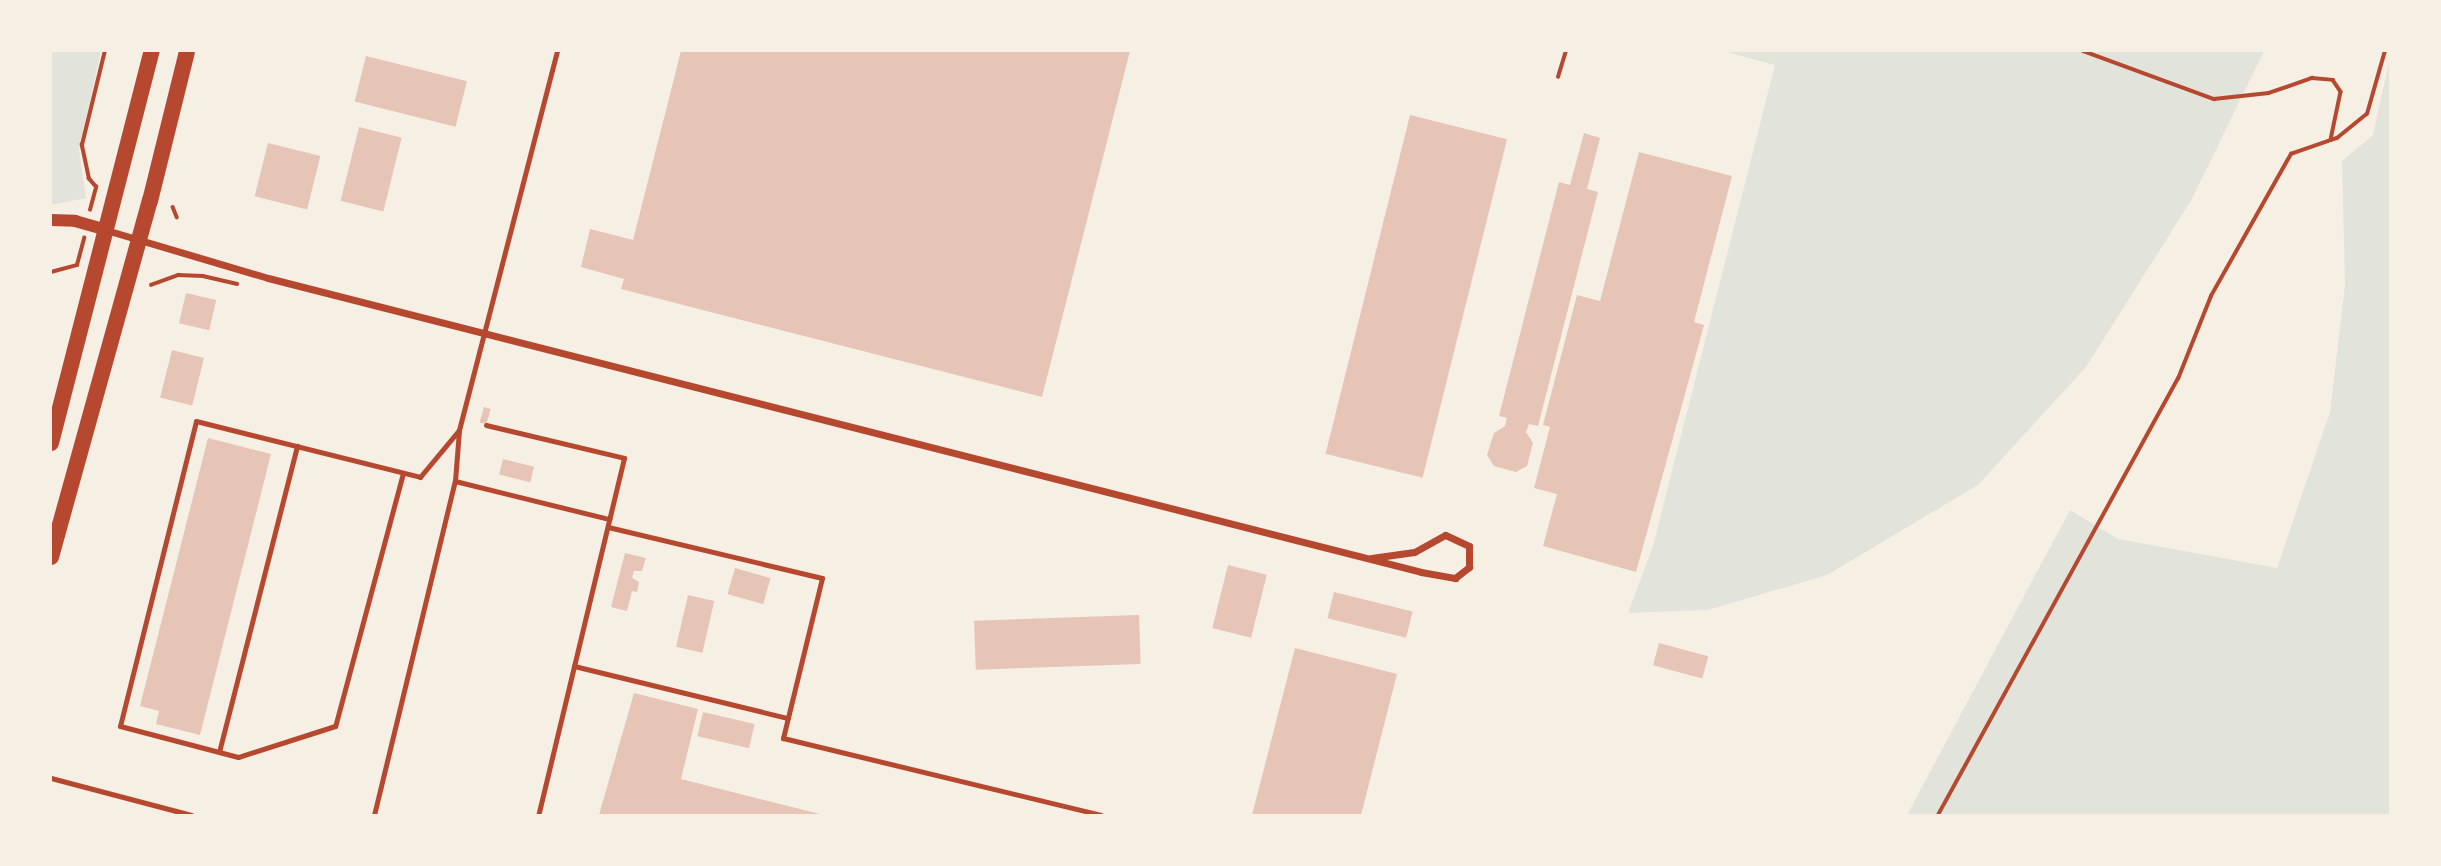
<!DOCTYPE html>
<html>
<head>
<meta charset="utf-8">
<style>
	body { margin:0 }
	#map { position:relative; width:2441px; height:866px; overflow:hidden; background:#f6efe4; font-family:"Public Sans",sans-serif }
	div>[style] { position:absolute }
	.green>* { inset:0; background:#e2e4dc }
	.building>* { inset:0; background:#e6c5b7; transform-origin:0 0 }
	.path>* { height:3.5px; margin:-1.75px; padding:0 1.75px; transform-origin:1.75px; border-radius:1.75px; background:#b5482f }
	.service>* { height:5px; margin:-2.5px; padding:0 2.5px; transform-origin:2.5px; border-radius:2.5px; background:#b5482f }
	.minor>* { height:7px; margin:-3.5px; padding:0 3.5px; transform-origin:3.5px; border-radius:3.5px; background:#b5482f }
	.tertiary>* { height:12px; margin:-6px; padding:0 6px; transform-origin:6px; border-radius:6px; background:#b5482f }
	.primary>* { height:16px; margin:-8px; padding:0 8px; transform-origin:8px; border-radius:8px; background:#b5482f }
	span { translate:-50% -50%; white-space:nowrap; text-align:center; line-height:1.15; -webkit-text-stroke:7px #f6efe4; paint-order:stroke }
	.frame { position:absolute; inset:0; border:52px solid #f6efe4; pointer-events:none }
</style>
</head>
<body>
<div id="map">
	<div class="green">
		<div style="clip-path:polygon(51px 51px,101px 51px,79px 150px,86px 198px,51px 205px)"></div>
		<div style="clip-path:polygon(1723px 51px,2264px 51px,2192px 199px,2086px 367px,1978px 485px,1827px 575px,1708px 610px,1628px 613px,1653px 546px,1775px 65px)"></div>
		<div style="clip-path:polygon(2390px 58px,2390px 815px,1907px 815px,2070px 510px,2118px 539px,2277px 568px,2330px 412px,2345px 285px,2342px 161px,2373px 135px)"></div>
	</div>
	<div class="building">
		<div style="clip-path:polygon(681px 51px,1130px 51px,1042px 397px,621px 289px,624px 279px,581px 267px,590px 229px,633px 240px)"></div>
		<div style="left:366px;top:56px;width:104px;height:47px;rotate:14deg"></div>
		<div style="left:1410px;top:115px;width:100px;height:349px;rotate:14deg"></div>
		<div style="left:359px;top:127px;width:44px;height:76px;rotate:14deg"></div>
		<div style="clip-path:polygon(1584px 133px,1600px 138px,1587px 189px,1598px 192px,1538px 426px,1529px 424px,1526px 432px,1533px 443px,1527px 466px,1516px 472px,1494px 466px,1487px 455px,1494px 433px,1505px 426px,1507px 418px,1499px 416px,1559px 182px,1570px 185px)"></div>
		<div style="left:268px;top:143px;width:54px;height:55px;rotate:14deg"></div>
		<div style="clip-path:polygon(1639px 152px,1732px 176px,1694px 322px,1704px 325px,1636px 572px,1543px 546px,1557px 494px,1534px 488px,1550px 427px,1543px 425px,1577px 295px,1600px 301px)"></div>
		<div style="left:186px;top:293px;width:31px;height:31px;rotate:13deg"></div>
		<div style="left:172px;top:350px;width:33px;height:49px;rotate:14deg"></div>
		<div style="left:484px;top:407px;width:7px;height:16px;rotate:16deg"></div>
		<div style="clip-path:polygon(208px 438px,271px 454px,200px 735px,156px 724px,159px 711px,140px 706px)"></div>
		<div style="left:503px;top:459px;width:32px;height:16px;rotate:14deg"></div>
		<div style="clip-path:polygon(625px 553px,646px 558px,642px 571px,634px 571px,632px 578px,639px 582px,637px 592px,632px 591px,627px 611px,611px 607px)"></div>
		<div style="left:1228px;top:565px;width:40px;height:65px;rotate:14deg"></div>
		<div style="left:735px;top:568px;width:37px;height:27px;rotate:16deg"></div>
		<div style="left:1334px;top:592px;width:81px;height:27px;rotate:14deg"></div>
		<div style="left:688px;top:595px;width:27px;height:53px;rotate:13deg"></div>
		<div style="left:1139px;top:615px;width:49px;height:165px;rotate:88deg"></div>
		<div style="left:1659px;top:643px;width:51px;height:23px;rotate:15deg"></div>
		<div style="clip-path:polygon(1295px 648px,1397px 674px,1361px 815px,1252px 815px)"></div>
		<div style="clip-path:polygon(634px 693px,698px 709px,681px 779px,824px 815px,599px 815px)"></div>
		<div style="left:703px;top:712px;width:53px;height:25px;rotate:13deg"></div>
	</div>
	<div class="path">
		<div style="left:2083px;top:51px;width:140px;rotate:20.1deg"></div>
		<div style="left:2214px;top:99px;width:55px;rotate:-6.2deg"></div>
		<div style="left:2269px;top:93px;width:46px;rotate:-19.2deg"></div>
		<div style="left:2312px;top:78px;width:21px;rotate:5deg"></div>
		<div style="left:2333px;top:80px;width:14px;rotate:56deg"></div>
		<div style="left:2341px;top:92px;width:49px;rotate:101.8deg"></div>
		<div style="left:1558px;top:77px;width:27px;rotate:-73deg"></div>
		<div style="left:173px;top:207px;width:11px;rotate:68deg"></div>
		<div style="left:90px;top:210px;width:24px;rotate:-75deg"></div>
		<div style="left:96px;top:187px;width:11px;rotate:-131deg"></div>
		<div style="left:89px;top:179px;width:35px;rotate:-102deg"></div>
		<div style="left:82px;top:145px;width:97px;rotate:-76.3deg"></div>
		<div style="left:51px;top:272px;width:27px;rotate:-15deg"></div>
		<div style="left:77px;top:265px;width:28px;rotate:-75deg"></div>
		<div style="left:151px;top:285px;width:29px;rotate:-20deg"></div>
		<div style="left:178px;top:275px;width:25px;rotate:2deg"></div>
		<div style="left:203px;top:276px;width:35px;rotate:13deg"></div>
		<div style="left:1938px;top:815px;width:498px;rotate:-61.2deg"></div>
		<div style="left:2178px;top:379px;width:89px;rotate:-68.3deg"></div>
		<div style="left:2211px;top:296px;width:163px;rotate:-60.6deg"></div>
		<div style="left:2291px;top:154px;width:49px;rotate:-19.2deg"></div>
		<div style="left:2337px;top:138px;width:38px;rotate:-39deg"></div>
		<div style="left:2367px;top:114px;width:66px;rotate:-74.1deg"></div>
	</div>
	<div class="service">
		<div style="left:486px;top:425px;width:142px;rotate:13.4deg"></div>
		<div style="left:624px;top:458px;width:367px;rotate:103.5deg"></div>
		<div style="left:403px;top:473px;width:262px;rotate:105deg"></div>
		<div style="left:335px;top:726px;width:102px;rotate:162.3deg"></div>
		<div style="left:238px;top:757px;width:122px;rotate:-165.3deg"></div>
		<div style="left:120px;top:726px;width:314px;rotate:-76deg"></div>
		<div style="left:196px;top:421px;width:231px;rotate:14deg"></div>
		<div style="left:420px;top:477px;width:61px;rotate:-50.3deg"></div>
		<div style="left:455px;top:481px;width:159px;rotate:13.9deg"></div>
		<div style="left:608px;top:527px;width:220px;rotate:13.4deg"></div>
		<div style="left:822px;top:578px;width:165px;rotate:103.7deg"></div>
		<div style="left:783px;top:738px;width:327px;rotate:13.6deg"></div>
		<div style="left:574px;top:666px;width:220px;rotate:13.7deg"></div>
		<div style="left:219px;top:752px;width:316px;rotate:-75.7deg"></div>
		<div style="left:51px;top:778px;width:145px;rotate:14.8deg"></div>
		<div style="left:374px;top:815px;width:344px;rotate:-76.4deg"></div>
		<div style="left:455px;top:481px;width:51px;rotate:-85.5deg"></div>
		<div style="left:459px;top:430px;width:391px;rotate:-75.5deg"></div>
	</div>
	<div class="minor">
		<div style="left:106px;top:230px;width:169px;rotate:16.5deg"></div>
		<div style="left:268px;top:278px;width:1190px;rotate:14.3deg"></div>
		<div style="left:1421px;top:572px;width:35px;rotate:10deg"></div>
		<div style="left:1455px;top:578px;width:18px;rotate:-38deg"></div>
		<div style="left:1469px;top:567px;width:21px;rotate:-90deg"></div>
		<div style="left:1469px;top:546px;width:26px;rotate:-155deg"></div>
		<div style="left:1445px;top:535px;width:35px;rotate:151deg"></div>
		<div style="left:1414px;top:552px;width:43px;rotate:172.1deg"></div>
	</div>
	<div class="tertiary">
		<div style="left:51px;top:220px;width:24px;rotate:2deg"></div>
		<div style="left:75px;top:221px;width:32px;rotate:16deg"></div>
	</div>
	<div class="primary">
		<div style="left:51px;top:443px;width:405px;rotate:-75.6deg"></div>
		<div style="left:51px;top:557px;width:370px;rotate:-74.5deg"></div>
		<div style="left:150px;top:201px;width:154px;rotate:-76.1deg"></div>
	</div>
	<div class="frame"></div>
</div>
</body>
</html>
